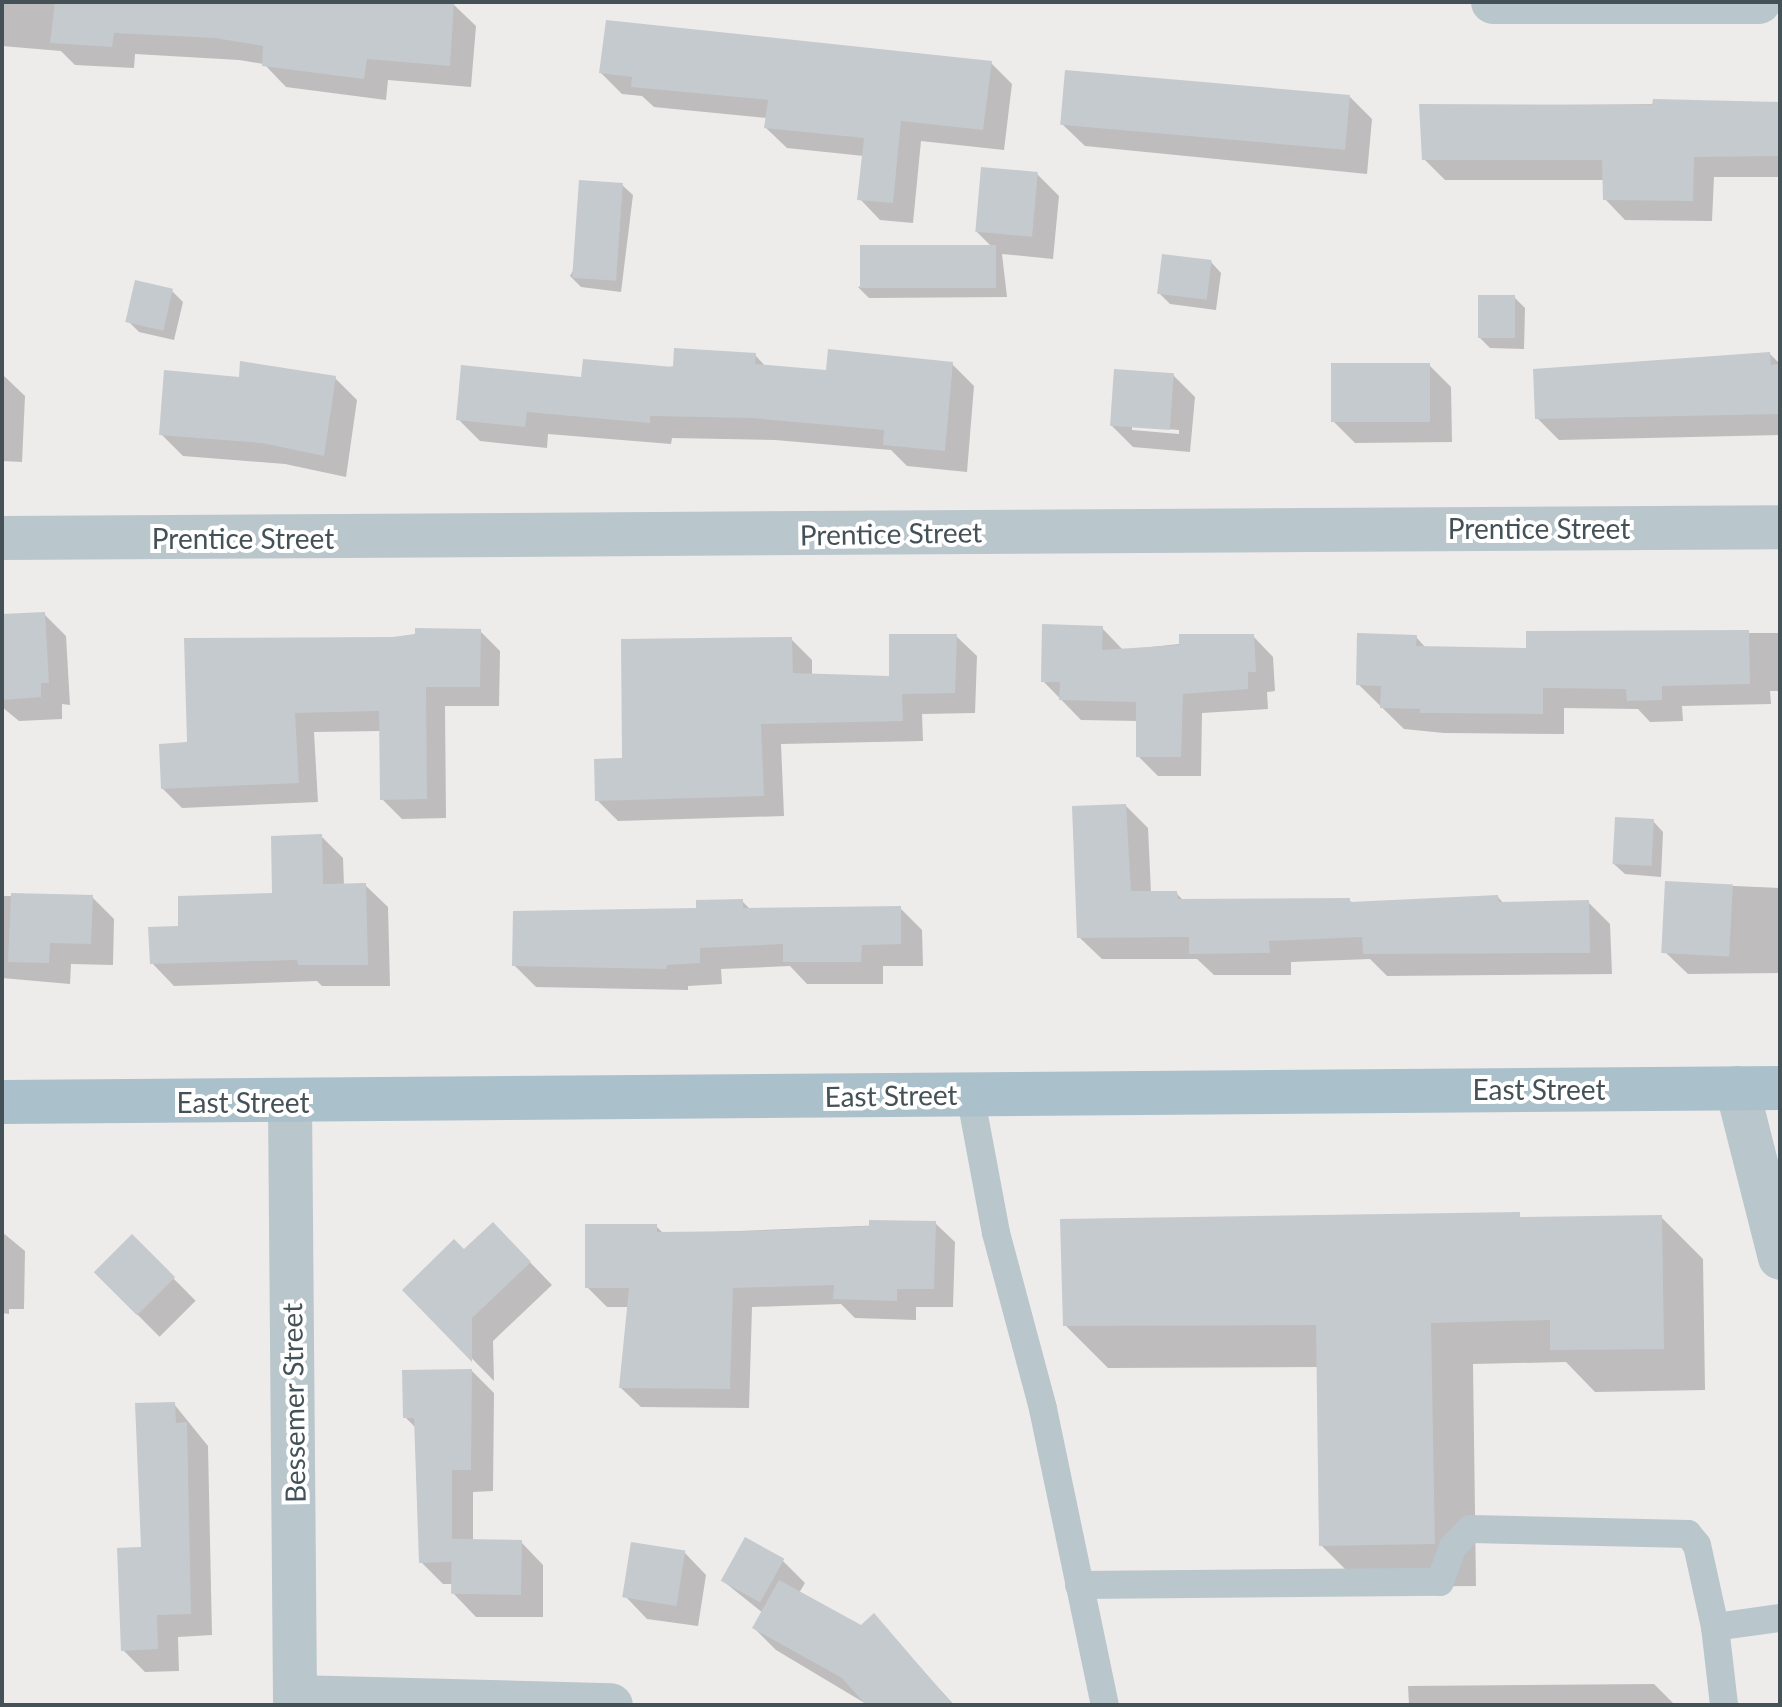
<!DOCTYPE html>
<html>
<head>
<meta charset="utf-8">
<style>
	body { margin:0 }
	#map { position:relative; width:1782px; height:1707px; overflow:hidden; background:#eeebeb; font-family:Lato,sans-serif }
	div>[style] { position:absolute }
	.shadow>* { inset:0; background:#0003; transform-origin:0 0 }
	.building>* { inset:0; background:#c5cace; transform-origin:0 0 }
	.service>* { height:28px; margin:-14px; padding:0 14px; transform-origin:14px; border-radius:14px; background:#b9c6cb }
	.minor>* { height:44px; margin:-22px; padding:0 22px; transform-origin:22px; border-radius:22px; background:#b9c6cb }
	.primary>* { height:44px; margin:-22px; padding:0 22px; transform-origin:22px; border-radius:22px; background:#aac0cb }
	span { translate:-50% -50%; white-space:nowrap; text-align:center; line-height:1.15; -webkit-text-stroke:8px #fff; paint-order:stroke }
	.street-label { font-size:28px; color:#445258 }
	.frame { position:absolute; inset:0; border:4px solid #445258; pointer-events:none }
</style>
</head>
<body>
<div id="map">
	<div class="shadow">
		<div style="clip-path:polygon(2px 2px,453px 4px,476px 26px,471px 87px,388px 80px,386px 100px,286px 87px,264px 64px,239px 60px,135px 54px,134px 68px,75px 65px,61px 51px,2px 46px)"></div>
		<div style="clip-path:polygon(991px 63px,1012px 84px,1004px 150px,921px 141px,913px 223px,880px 220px,860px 199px,864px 156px,787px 148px,766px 128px,767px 118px,654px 107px,642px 96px,622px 94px,601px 73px)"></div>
		<div style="clip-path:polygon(1349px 96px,1372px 119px,1367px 174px,1085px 146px,1062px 124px)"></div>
		<div style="clip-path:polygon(1780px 103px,1780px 177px,1714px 177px,1712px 221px,1625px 220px,1605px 199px,1604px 180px,1445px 180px,1424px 159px,1421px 106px)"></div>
		<div style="clip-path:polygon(1037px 174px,1059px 196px,1053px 259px,1002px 254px,1007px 297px,869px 298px,858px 287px,993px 248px,976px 231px)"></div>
		<div style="clip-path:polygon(622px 185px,633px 195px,621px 292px,581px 287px,570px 276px)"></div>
		<div style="clip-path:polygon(1211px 262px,1221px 273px,1216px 310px,1170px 304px,1160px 294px)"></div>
		<div style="clip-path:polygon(172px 291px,183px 302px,174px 340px,139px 332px,128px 321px)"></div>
		<div style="clip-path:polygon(1514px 297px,1525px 308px,1524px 349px,1490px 348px,1479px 337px)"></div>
		<div style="clip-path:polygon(1770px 354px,1780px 364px,1780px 435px,1559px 440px,1537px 418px)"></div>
		<div style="clip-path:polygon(755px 355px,766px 367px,828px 372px,952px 364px,974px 386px,967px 472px,907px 466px,891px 450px,775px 440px,672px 438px,671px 444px,548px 434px,547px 448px,480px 441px,458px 419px,583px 379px)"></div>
		<div style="clip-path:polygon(1429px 365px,1451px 387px,1452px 442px,1355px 443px,1333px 421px)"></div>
		<div style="clip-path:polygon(2px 374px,25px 396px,22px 462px,2px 461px)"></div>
		<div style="clip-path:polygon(evenodd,1173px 375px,1195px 397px,1190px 452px,1133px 447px,1111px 425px,1173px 375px,1132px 426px,1179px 430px,1179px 434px,1132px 430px,1132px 426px)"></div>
		<div style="clip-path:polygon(335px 378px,357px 400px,346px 477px,285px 464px,183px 456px,161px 434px,241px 379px)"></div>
		<div style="clip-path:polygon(44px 614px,66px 636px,70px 705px,62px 704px,62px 719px,19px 721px,2px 707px,2px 616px)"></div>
		<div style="clip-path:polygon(1102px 628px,1123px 650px,1253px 636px,1273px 657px,1275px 691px,1267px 692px,1268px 709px,1202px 713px,1201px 776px,1158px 776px,1138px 756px,1138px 721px,1081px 720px,1043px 681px)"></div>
		<div style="clip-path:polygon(480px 631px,500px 651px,499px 706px,445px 706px,446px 818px,402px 819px,382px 799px,381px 731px,314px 732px,318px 802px,182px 808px,163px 789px,189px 744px,393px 639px)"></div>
		<div style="clip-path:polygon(1528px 633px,1780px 633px,1780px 691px,1770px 691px,1771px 704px,1682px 706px,1683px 721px,1650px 722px,1638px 709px,1564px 708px,1564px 734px,1444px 733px,1404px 729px,1358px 684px,1416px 637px,1426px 648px,1528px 650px)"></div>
		<div style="clip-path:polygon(956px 636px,977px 656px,975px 713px,922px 714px,923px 741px,781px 744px,784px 816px,618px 821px,597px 800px,791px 639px,812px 660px,812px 676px,891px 678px)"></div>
		<div style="clip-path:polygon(1126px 806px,1148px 828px,1151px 893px,1176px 893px,1184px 901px,1349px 900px,1354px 904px,1498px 897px,1504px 904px,1588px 902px,1610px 924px,1612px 974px,1387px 976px,1370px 959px,1291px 962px,1291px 975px,1214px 975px,1197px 959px,1102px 959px,1079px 937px)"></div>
		<div style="clip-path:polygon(1653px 821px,1663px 832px,1661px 877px,1625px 874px,1614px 864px)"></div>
		<div style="clip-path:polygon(321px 836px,343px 858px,344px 886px,365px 885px,388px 907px,390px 986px,322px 986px,317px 981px,174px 986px,152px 963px,180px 928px,274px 895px)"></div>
		<div style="clip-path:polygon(1667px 883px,1780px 888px,1780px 973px,1688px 974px,1665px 952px)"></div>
		<div style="clip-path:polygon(2px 896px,92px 897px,114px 919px,113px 965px,71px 964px,70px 984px,2px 978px)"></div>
		<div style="clip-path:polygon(742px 901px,751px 910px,900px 908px,922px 930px,923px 966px,883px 966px,883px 984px,807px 984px,790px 966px,721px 969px,722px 984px,688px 986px,688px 990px,536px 987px,514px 965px)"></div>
		<div style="clip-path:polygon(1661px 1217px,1703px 1259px,1705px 1390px,1595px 1392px,1566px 1362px,1473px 1364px,1476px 1586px,1363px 1587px,1321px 1545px,1319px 1367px,1108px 1368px,1065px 1325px)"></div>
		<div style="clip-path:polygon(935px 1223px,955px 1242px,953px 1307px,916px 1307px,916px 1320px,855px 1318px,841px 1304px,752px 1307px,749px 1408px,641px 1407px,621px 1388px,629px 1307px,607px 1307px,587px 1287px,656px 1226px,664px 1234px)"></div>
		<div style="clip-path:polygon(493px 1224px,552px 1285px,493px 1341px,494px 1381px,405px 1290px,465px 1252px)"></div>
		<div style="clip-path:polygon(2px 1232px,25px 1251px,24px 1309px,9px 1309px,9px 1314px,2px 1313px)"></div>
		<div style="left:132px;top:1237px;width:90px;height:51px;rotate:45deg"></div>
		<div style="clip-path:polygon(472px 1371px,494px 1393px,493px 1491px,473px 1492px,473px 1543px,521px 1542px,543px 1565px,543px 1617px,476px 1617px,454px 1594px,454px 1584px,443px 1584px,421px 1562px,417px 1429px,405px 1417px)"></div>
		<div style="clip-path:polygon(174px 1404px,208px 1446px,212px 1635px,178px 1637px,179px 1671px,145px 1672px,123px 1650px)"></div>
		<div style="clip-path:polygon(684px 1552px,706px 1575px,698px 1626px,647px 1619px,625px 1596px)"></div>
		<div style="clip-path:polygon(783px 1561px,805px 1583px,799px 1593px,862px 1628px,874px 1616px,954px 1705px,868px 1705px,776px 1650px,754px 1628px,763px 1613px,723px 1581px)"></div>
		<div style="clip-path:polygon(1654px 1684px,1675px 1705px,1409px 1705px,1408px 1686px)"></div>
	</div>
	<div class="building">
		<div style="clip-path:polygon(55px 2px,454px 2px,450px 66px,367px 59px,364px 79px,262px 66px,263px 46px,215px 38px,114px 33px,112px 47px,50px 43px)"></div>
		<div style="clip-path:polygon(606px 20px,992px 61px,983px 130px,901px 121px,893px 203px,857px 200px,864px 138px,764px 128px,768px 100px,631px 87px,632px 77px,599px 73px)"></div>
		<div style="left:1065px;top:70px;width:286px;height:55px;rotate:5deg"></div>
		<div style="clip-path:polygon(1653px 99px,1780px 102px,1780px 156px,1694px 157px,1693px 201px,1603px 200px,1602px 160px,1422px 160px,1419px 104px,1652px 105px)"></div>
		<div style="left:981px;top:167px;width:57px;height:65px;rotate:5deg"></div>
		<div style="left:579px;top:180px;width:44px;height:98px;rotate:4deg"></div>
		<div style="left:860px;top:245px;width:136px;height:43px"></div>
		<div style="left:1162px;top:254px;width:50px;height:40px;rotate:7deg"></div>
		<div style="left:135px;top:280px;width:39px;height:43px;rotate:13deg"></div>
		<div style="left:1478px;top:295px;width:37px;height:43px"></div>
		<div style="clip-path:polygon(674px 348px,756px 353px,755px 364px,826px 370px,828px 349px,953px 362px,945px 451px,883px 445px,884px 430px,752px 418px,650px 416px,650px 423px,527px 412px,525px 427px,456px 420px,461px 365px,581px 377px,583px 359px,673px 367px)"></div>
		<div style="clip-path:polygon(1770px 352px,1771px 365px,1780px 364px,1780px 414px,1535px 419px,1533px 369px)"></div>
		<div style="clip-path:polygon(240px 361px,336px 376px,324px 456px,262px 443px,159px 435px,164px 370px,239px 377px)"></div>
		<div style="left:1331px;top:363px;width:99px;height:59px"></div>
		<div style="left:1114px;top:369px;width:60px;height:57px;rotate:4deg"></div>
		<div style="clip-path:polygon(45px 612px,49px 683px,41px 683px,41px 697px,2px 700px,2px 614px)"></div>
		<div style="clip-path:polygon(1042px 624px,1103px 626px,1102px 650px,1179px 645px,1179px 634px,1254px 634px,1256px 672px,1248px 672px,1248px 689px,1183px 694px,1181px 757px,1136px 757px,1136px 702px,1059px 700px,1060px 682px,1041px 682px)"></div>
		<div style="clip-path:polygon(415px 628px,481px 629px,480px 687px,426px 687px,427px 799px,380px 800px,379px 711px,295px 713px,299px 783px,161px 789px,159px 744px,187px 742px,184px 638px,393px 637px,415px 634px)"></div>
		<div style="clip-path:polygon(1749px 630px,1750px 684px,1662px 686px,1662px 700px,1627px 701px,1626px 689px,1543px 688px,1543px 714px,1420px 713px,1420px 709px,1380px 708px,1381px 686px,1356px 685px,1357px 633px,1417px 635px,1416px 646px,1526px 648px,1526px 631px)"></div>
		<div style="clip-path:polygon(889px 634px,957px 634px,955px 693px,902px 694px,903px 721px,761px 724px,764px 796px,595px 801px,594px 759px,622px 758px,621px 639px,792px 637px,793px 673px,889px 676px)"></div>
		<div style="clip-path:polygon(1126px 804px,1131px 891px,1177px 891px,1178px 899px,1350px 898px,1350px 902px,1498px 895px,1499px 902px,1589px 900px,1590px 953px,1363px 954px,1362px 937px,1269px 941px,1270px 953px,1189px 954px,1189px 937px,1077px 938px,1072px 806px)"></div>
		<div style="left:1615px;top:817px;width:39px;height:47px;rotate:3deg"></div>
		<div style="clip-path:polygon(322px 834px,323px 884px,366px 883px,368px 965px,298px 965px,297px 960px,150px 964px,148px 927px,178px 926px,178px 896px,272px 893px,271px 836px)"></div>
		<div style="left:1665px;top:881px;width:68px;height:72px;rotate:3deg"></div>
		<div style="clip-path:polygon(11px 893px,93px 895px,91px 944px,50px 943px,49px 963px,8px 962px)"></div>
		<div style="clip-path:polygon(743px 899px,743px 908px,901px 906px,901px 944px,862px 945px,861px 962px,783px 962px,783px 944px,700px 948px,700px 963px,667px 965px,666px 969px,512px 966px,513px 911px,696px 908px,696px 900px)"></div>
		<div style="clip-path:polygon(1520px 1212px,1520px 1217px,1662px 1215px,1664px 1349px,1550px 1350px,1550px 1320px,1431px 1323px,1435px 1544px,1319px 1546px,1316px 1325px,1063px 1326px,1060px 1219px)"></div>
		<div style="clip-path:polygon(869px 1220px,936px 1221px,934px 1289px,897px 1289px,897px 1301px,833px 1299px,834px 1285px,733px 1288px,730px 1389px,619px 1388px,629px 1288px,585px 1288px,585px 1224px,657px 1224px,657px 1232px,755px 1231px,869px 1226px)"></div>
		<div style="clip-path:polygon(493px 1222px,531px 1262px,472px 1318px,472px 1362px,402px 1290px,454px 1239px,464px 1249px)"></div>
		<div style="left:132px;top:1234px;width:61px;height:54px;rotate:45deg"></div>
		<div style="clip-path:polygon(472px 1369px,471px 1470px,452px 1470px,452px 1562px,419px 1563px,414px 1418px,403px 1418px,402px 1370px)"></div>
		<div style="clip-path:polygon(175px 1402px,176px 1423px,187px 1422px,191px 1614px,157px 1615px,158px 1649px,121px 1651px,117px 1548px,141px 1547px,135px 1403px)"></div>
		<div style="left:745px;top:1537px;width:45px;height:50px;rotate:29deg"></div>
		<div style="left:522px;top:1540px;width:55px;height:70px;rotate:91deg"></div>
		<div style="left:631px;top:1542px;width:55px;height:56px;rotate:9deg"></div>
		<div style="clip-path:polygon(779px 1580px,861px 1625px,874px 1613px,953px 1705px,866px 1705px,842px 1678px,752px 1628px)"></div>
	</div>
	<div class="service">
		<div style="left:970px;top:1094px;width:141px;rotate:79.4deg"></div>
		<div style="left:996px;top:1233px;width:182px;rotate:75deg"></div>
		<div style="left:1043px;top:1409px;width:302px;rotate:78.2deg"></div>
		<div style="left:1079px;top:1585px;width:361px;rotate:-0.5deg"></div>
		<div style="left:1440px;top:1582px;width:37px;rotate:-70deg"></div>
		<div style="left:1453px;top:1547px;width:25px;rotate:-47deg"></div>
		<div style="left:1470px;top:1529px;width:218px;rotate:1.3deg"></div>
		<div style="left:1688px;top:1534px;width:14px;rotate:51deg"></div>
		<div style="left:1697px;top:1545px;width:84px;rotate:77.6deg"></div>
		<div style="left:1715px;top:1627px;width:66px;rotate:-7.9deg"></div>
		<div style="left:1715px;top:1627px;width:79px;rotate:83.4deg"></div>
	</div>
	<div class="minor">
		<div style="left:1493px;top:2px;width:266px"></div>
		<div style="left:2px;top:538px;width:1778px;rotate:-0.35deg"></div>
		<div style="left:1737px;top:1088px;width:175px;rotate:75.8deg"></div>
		<div style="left:290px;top:1102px;width:603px;rotate:89.52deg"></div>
		<div style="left:295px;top:1697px;width:316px;rotate:1.5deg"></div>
	</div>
	<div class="primary">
		<div style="left:2px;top:1102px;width:1778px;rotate:-0.45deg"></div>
	</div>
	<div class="street-label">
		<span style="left:1539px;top:528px">Prentice Street</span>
		<span style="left:891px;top:533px;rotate:-1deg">Prentice Street</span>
		<span style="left:243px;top:538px">Prentice Street</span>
		<span style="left:1539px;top:1089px">East Street</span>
		<span style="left:891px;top:1095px;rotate:-1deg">East Street</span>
		<span style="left:243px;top:1102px">East Street</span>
		<span style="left:293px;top:1403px;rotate:-91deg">Bessemer Street</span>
	</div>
	<div class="frame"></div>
</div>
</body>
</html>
